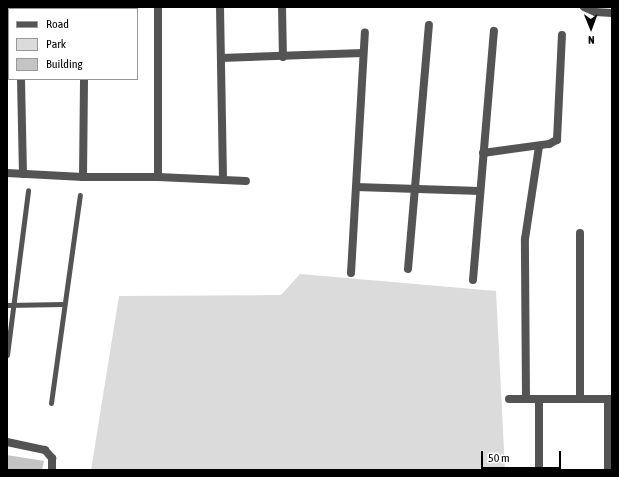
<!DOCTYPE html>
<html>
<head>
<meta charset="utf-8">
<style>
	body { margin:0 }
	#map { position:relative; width:619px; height:477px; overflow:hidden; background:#fff; font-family:"Asap Condensed",sans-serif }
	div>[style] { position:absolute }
	.green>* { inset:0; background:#dbdbdb }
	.building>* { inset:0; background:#c4c4c4 }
	.service>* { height:5px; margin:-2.5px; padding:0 2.5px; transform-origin:2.5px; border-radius:2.5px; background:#545454 }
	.minor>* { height:8px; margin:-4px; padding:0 4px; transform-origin:4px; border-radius:4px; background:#545454 }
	span { translate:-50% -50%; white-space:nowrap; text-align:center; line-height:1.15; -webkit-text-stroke:3.5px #fff; paint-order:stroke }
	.frame { position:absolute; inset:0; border:8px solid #000; pointer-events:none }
	.legend { position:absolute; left:8px; top:8px; width:130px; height:72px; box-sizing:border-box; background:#fff; border:1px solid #999; margin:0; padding:5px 7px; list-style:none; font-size:12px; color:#000 }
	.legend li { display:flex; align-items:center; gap:8px; height:20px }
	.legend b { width:20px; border:1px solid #999 }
	.north { position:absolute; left:571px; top:8px; width:40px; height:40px; -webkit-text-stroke:3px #fff; paint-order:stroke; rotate:179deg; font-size:11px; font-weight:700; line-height:16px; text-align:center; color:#000 }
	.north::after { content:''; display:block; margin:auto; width:14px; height:18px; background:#000; clip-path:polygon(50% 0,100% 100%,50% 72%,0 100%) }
	.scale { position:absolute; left:481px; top:451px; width:80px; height:18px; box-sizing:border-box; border:2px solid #000; border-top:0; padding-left:5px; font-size:12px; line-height:14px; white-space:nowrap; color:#000; -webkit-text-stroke:3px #fff; paint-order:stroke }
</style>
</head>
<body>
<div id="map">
	<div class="green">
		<div style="clip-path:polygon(300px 274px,496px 291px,505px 470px,91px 470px,119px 296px,281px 295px)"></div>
	</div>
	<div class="building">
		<div style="clip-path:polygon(7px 455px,44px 461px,42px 470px,7px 470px)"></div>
	</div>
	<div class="service">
		<div style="left:7px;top:305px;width:57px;rotate:-1deg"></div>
		<div style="left:7px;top:355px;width:166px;rotate:-82.7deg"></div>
		<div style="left:51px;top:403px;width:210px;rotate:-82.1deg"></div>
	</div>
	<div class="minor">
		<div style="left:20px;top:7px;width:2px;rotate:90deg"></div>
		<div style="left:220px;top:7px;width:173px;rotate:89deg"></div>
		<div style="left:282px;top:7px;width:50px;rotate:88.9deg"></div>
		<div style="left:584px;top:7px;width:12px;rotate:24deg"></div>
		<div style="left:595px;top:12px;width:17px;rotate:3deg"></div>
		<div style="left:84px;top:9px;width:2px;rotate:-90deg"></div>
		<div style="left:221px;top:58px;width:142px;rotate:-2deg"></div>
		<div style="left:21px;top:79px;width:95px;rotate:88.8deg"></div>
		<div style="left:483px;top:153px;width:67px;rotate:-7.8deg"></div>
		<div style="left:549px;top:144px;width:9px;rotate:-27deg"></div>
		<div style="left:557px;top:140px;width:105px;rotate:-87.3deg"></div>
		<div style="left:7px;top:173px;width:76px;rotate:3deg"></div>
		<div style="left:83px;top:177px;width:98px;rotate:-89.4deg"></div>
		<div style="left:83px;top:177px;width:75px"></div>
		<div style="left:158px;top:177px;width:170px;rotate:-90deg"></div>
		<div style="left:158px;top:177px;width:88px;rotate:2.6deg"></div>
		<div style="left:356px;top:187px;width:124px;rotate:1.8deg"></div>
		<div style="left:408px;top:269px;width:245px;rotate:-85.1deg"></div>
		<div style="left:351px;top:273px;width:241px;rotate:-86.7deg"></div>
		<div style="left:473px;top:280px;width:250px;rotate:-85.2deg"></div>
		<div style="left:509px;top:399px;width:103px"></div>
		<div style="left:526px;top:399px;width:160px;rotate:-90.4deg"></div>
		<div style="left:525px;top:239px;width:94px;rotate:-81.4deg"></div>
		<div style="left:580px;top:399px;width:166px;rotate:-90deg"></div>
		<div style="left:7px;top:442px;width:39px;rotate:12deg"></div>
		<div style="left:45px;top:450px;width:11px;rotate:49deg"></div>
		<div style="left:52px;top:458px;width:12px;rotate:90deg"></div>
		<div style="left:539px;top:470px;width:71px;rotate:-90deg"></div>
		<div style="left:608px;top:470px;width:71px;rotate:-90deg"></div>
	</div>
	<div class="frame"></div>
	<ul class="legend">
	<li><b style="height:5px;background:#545454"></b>Road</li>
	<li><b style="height:11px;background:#dbdbdb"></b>Park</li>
	<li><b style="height:11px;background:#c4c4c4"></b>Building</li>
	</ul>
	<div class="north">N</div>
	<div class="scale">50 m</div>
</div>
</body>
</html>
